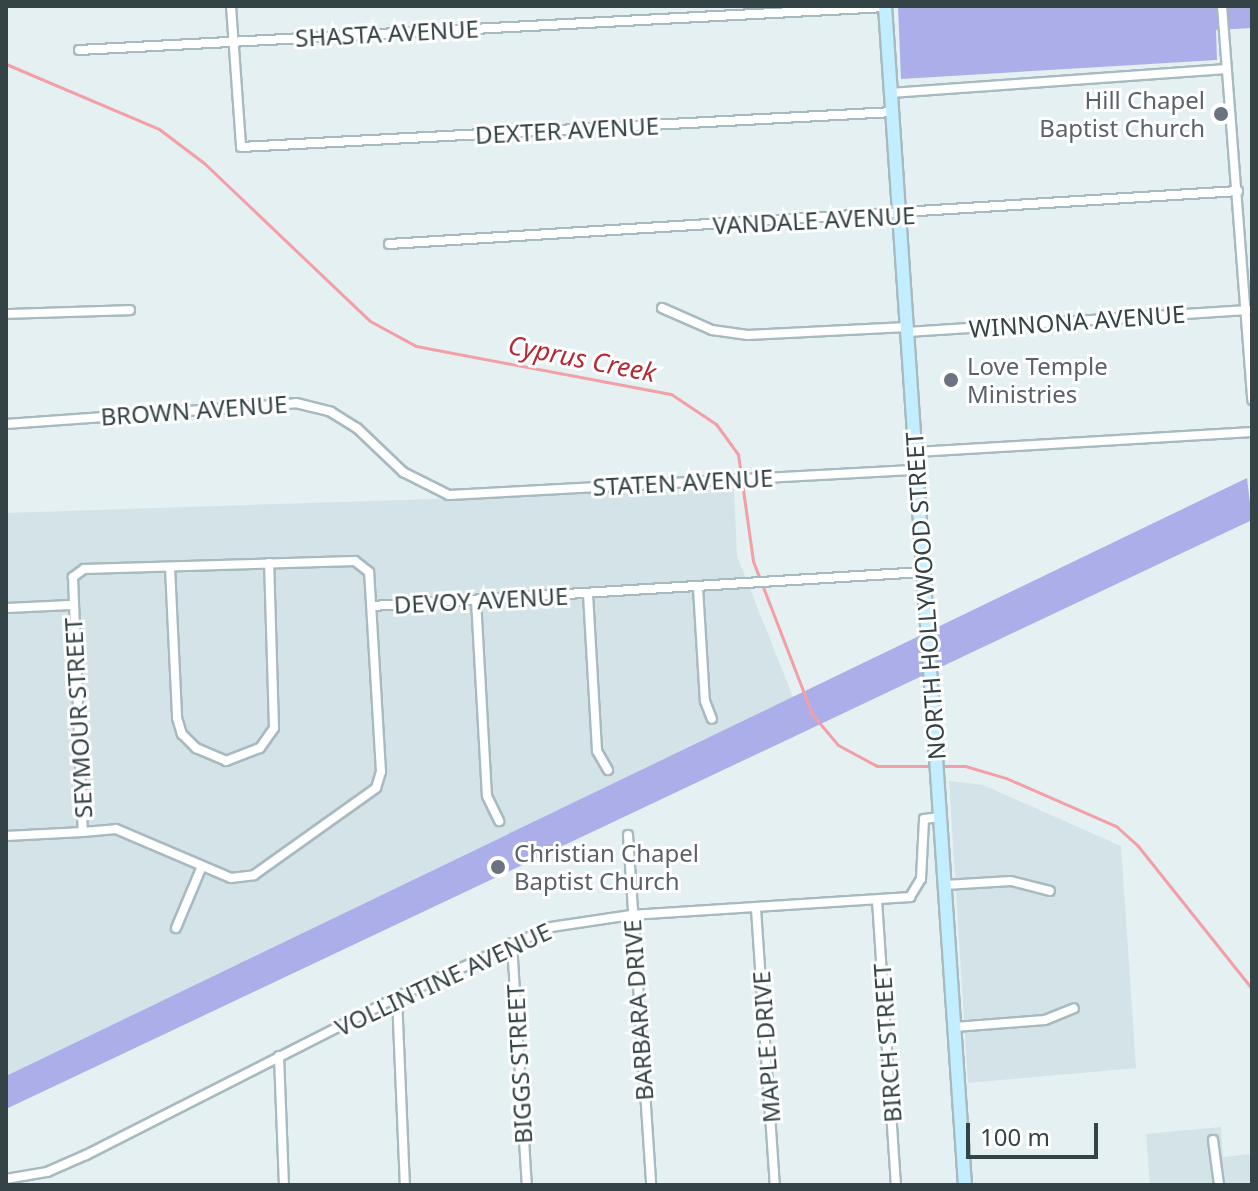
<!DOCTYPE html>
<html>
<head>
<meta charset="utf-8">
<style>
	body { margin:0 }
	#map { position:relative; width:1258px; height:1191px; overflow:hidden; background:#e5f0f3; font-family:"Noto Sans",sans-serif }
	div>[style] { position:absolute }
	.residential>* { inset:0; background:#d3e3e7 }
	.green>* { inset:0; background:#acaee9 }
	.stream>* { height:3px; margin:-1.5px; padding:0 1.5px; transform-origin:1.5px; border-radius:1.5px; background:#f29fa5 }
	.roads { filter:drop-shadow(2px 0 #a7babf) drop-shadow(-2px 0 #a7babf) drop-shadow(0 2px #a7babf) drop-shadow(0 -2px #a7babf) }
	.minor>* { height:8px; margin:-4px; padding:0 4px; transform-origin:4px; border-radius:4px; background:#fff }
	.secondary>* { height:12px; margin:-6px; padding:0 6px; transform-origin:6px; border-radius:6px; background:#c3eeff }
	.dots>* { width:22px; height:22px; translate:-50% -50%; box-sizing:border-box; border:4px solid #fff; border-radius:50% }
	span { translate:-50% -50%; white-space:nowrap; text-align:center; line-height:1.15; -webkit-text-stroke:6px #fff; paint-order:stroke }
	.street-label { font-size:24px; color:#344346 }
	.worship-label { font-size:24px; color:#5b616d }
	.right { translate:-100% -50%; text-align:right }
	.left { translate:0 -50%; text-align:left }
	.water-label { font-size:26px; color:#b52a32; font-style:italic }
	.frame { position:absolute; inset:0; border:8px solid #344346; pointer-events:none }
	.scale { position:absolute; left:966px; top:1123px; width:132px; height:36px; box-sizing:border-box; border:4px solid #344346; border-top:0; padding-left:10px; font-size:24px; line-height:28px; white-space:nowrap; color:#344346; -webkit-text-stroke:6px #fff; paint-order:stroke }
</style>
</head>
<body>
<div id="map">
	<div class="residential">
		<div style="clip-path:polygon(734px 489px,737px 556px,793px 697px,6px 1076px,6px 513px)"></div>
		<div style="clip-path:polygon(949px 781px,983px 785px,1121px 846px,1136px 1068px,968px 1083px)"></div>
		<div style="clip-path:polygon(1221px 1127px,1223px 1157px,1252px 1154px,1252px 1185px,1150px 1185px,1146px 1134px)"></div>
	</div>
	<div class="green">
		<div style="clip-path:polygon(898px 6px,1252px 6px,1252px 28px,1216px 30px,1217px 60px,901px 79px)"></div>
		<div style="clip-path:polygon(1247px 478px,1252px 520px,6px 1109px,6px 1076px)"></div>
	</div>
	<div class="stream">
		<div style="left:6px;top:64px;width:166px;rotate:23deg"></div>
		<div style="left:159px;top:129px;width:56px;rotate:37.1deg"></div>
		<div style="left:204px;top:163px;width:229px;rotate:43.6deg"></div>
		<div style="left:370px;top:321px;width:52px;rotate:28.5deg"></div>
		<div style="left:416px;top:346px;width:259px;rotate:10.7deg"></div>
		<div style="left:671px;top:394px;width:54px;rotate:33.7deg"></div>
		<div style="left:716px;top:424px;width:37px;rotate:54deg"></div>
		<div style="left:738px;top:454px;width:108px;rotate:82deg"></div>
		<div style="left:753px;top:561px;width:164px;rotate:68.9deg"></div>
		<div style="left:812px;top:714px;width:40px;rotate:50deg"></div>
		<div style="left:838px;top:745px;width:44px;rotate:28.3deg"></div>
		<div style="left:877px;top:766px;width:57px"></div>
		<div style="left:941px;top:766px;width:24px"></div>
		<div style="left:965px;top:766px;width:43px;rotate:16.3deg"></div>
		<div style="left:1006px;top:778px;width:120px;rotate:23.6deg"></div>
		<div style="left:1116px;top:826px;width:30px;rotate:42deg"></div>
		<div style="left:1138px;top:846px;width:183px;rotate:51.4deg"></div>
	</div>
	<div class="roads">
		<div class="minor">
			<div style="left:231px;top:6px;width:141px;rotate:85.9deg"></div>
			<div style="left:241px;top:147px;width:653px;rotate:-3.07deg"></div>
			<div style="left:1222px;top:6px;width:395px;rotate:85.6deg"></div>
			<div style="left:79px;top:50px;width:807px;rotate:-3.05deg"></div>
			<div style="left:891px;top:93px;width:336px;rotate:-4.1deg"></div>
			<div style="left:389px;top:244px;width:851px;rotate:-3.57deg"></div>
			<div style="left:662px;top:308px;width:55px;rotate:23.7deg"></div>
			<div style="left:712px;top:330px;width:36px;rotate:8deg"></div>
			<div style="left:748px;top:335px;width:159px;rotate:-2.9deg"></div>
			<div style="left:6px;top:314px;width:124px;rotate:-1.8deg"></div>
			<div style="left:907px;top:332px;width:341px;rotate:-3.7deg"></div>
			<div style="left:6px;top:424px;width:291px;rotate:-4.1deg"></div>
			<div style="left:296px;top:403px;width:36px;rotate:14deg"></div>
			<div style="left:331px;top:412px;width:31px;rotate:32deg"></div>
			<div style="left:357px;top:428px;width:64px;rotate:43.7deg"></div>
			<div style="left:403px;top:472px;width:51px;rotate:26.6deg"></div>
			<div style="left:449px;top:495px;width:469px;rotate:-3.1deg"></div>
			<div style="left:916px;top:452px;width:337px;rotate:-3.4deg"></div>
			<div style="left:170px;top:567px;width:151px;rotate:87.3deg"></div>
			<div style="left:177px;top:718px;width:17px;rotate:73deg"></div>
			<div style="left:182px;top:734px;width:20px;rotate:45deg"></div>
			<div style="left:196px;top:748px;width:33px;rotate:23deg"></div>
			<div style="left:226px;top:761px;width:36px;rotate:-21deg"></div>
			<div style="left:260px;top:748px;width:24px;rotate:-55deg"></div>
			<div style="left:274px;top:728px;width:165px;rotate:-91.7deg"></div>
			<div style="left:698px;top:588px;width:113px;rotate:86.5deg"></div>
			<div style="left:705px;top:701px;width:19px;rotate:69deg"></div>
			<div style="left:588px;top:594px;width:157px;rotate:86.7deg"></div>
			<div style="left:597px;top:751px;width:22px;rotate:60deg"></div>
			<div style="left:476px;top:600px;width:196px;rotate:86.8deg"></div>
			<div style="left:487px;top:796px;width:28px;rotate:64deg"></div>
			<div style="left:372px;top:606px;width:552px;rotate:-3.53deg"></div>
			<div style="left:6px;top:608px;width:66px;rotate:-2.6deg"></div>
			<div style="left:628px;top:835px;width:351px;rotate:86.2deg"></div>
			<div style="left:6px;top:836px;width:77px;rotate:-3deg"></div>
			<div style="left:83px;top:832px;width:33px;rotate:-5deg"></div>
			<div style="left:116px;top:829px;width:125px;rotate:23.1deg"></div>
			<div style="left:231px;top:878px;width:23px;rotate:-7deg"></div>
			<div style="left:254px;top:875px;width:150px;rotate:-35.5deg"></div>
			<div style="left:376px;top:788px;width:17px;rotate:-73deg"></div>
			<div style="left:381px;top:772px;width:200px;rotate:-93.4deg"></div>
			<div style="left:369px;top:572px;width:18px;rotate:-142deg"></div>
			<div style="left:355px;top:561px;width:271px;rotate:178.3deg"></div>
			<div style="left:84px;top:569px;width:14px;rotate:144deg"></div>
			<div style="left:73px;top:577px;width:255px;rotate:87.8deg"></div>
			<div style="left:945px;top:885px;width:66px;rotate:-3.5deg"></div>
			<div style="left:1011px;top:881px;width:40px;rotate:14.4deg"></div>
			<div style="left:877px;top:900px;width:286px;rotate:86.2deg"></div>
			<div style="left:756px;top:909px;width:277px;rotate:86.1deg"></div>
			<div style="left:176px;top:928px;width:67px;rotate:-67.2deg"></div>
			<div style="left:512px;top:943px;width:242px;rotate:86.5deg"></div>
			<div style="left:397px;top:997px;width:188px;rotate:87.6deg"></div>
			<div style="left:955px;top:1027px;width:90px;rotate:-4.4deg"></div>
			<div style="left:1045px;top:1020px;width:31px;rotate:-22deg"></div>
			<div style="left:279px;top:1056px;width:129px;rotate:87.8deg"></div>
			<div style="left:1213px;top:1140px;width:45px;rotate:82.4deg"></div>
			<div style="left:6px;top:1179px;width:42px;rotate:-9.7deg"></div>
			<div style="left:47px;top:1172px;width:43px;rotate:-23.6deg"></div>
			<div style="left:86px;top:1155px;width:349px;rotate:-26.9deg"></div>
			<div style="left:397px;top:997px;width:169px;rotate:-24.4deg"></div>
			<div style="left:551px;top:927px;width:81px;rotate:-8.5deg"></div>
			<div style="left:631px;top:915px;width:280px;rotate:-3.7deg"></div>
			<div style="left:910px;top:897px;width:21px;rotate:-59deg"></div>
			<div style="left:921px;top:879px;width:60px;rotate:-87.1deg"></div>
			<div style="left:924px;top:819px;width:16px;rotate:-7deg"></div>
		</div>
		<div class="secondary">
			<div style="left:885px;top:6px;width:1182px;rotate:86.12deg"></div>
		</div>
	</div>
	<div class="dots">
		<div style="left:1221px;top:114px;background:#6b7280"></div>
		<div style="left:951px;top:380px;background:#6b7280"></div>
		<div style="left:498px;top:867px;background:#6b7280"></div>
	</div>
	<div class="street-label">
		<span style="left:387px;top:33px;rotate:-3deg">SHASTA AVENUE</span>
		<span style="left:567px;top:130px;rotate:-3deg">DEXTER AVENUE</span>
		<span style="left:814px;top:220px;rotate:-3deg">VANDALE AVENUE</span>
		<span style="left:1077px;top:321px;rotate:-4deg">WINNONA AVENUE</span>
		<span style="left:194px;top:410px;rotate:-4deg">BROWN AVENUE</span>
		<span style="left:683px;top:482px;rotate:-3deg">STATEN AVENUE</span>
		<span style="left:925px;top:596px;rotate:-94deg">NORTH HOLLYWOOD STREET</span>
		<span style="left:481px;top:600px;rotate:-3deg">DEVOY AVENUE</span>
		<span style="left:78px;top:718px;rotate:-93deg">SEYMOUR STREET</span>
		<span style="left:443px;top:979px;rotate:-25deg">VOLLINTINE AVENUE</span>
		<span style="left:638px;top:1010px;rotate:-94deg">BARBARA DRIVE</span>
		<span style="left:887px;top:1043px;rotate:-94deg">BIRCH STREET</span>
		<span style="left:766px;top:1047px;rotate:-94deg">MAPLE DRIVE</span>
		<span style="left:519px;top:1064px;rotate:-93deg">BIGGS STREET</span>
	</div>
	<div class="worship-label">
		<span class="right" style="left:1205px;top:114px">Hill Chapel<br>Baptist Church</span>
		<span class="left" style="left:967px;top:380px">Love Temple<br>Ministries</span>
		<span class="left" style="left:514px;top:867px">Christian Chapel<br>Baptist Church</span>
	</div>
	<div class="water-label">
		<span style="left:582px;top:359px;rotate:11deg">Cyprus Creek</span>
	</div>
	<div class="frame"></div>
	<div class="scale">100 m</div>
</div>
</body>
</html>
